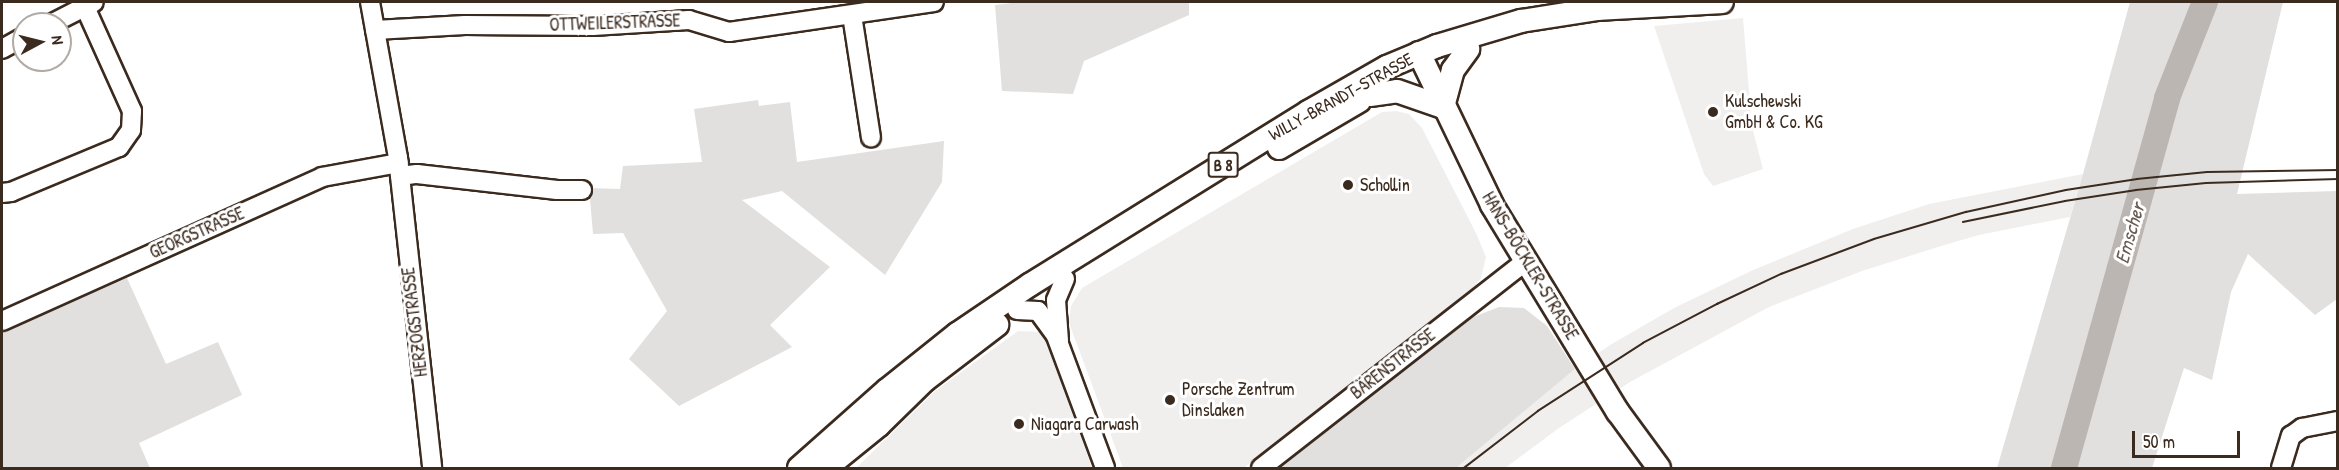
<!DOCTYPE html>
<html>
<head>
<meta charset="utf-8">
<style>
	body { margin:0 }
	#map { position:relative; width:2339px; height:470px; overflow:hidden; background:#fff; font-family:"Patrick Hand",sans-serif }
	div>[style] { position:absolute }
	.built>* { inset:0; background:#f1efee }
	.green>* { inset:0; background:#e2e0de }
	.river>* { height:26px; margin:-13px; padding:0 13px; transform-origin:13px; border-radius:13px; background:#bcb6b3 }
	.roads { filter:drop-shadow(2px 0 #3b2a1e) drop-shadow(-2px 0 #3b2a1e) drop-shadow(0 2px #3b2a1e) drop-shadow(0 -2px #3b2a1e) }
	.minor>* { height:18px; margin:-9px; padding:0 9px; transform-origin:9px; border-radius:9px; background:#fff }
	.major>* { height:22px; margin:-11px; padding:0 11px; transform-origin:11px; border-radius:11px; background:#fff }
	.tram>* { height:1.5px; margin:-0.75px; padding:0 0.75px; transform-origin:0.75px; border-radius:0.75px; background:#3b2a1e }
	.dots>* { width:16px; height:16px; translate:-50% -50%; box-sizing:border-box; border:3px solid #fff; border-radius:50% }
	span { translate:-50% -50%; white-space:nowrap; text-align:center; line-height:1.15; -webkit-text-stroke:6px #fff; paint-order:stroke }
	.shield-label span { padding:2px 4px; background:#fff; border:2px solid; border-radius:4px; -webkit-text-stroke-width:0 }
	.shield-label { font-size:16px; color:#3b2a1e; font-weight:700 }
	.street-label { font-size:18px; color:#3b2a1e }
	.poi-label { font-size:18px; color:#3b2a1e }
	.left { translate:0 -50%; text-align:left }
	.water-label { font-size:20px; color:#685b52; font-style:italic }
	.frame { position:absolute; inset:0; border:3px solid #3b2a1e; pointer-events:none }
	.north { position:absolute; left:12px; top:12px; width:60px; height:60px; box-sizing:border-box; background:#fff; border:2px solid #b1aaa5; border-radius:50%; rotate:83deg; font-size:16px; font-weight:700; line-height:24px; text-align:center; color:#3b2a1e }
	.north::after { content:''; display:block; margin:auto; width:21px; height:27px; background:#3b2a1e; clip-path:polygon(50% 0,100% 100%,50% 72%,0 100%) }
	.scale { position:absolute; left:2132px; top:431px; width:108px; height:27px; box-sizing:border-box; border:3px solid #3b2a1e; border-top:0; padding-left:8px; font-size:18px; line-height:21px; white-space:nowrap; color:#3b2a1e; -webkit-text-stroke:4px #fff; paint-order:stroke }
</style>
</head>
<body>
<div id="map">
	<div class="built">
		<div style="clip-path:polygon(1743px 18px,1752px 127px,1763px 169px,1713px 186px,1704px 174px,1654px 26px)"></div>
		<div style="clip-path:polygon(1396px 111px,1409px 114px,1422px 128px,1476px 233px,1486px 257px,1481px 278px,1466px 297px,1336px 395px,1244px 468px,1123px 468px,1069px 323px,1071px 306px,1082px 288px,1382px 112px)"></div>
		<div style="clip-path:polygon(2083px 174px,2070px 217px,1979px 235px,1941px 246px,1862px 271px,1769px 307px,1630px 382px,1559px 428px,1505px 468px,1456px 468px,1575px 369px,1610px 345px,1674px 308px,1753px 270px,1853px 229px,1929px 204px)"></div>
		<div style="clip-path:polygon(1018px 331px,1044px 332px,1092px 468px,856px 468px,934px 392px)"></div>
	</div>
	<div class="green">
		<div style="clip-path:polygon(1019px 2px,1189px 2px,1189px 15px,1084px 61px,1073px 94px,1002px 91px,995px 5px)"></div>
		<div style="clip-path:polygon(2130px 2px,2283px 2px,2237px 194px,2337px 191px,2337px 299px,2315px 315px,2248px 254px,2231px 292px,2212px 380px,2184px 368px,2152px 468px,1997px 468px,2083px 174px)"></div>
		<div style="clip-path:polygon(758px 100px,759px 106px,790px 102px,797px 162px,944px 141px,942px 182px,885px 275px,782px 191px,742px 200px,830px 267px,770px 325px,792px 347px,679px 406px,629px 359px,667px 311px,623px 233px,593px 234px,589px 188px,620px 189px,623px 166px,702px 162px,694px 109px)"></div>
		<div style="clip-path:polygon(127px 278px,166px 364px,218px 342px,242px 395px,139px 443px,150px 468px,2px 468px,2px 332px)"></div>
		<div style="clip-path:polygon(1499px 307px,1524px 308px,1547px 326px,1575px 369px,1456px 468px,1280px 468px,1473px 317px)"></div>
	</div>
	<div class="river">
		<div style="left:2064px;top:468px;width:384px;rotate:-74.4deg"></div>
		<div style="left:2167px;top:98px;width:103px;rotate:-68.4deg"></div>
	</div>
	<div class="roads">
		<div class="minor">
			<div style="left:370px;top:2px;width:158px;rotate:79.8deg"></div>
			<div style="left:398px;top:158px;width:312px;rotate:83.7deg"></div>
			<div style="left:852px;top:15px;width:124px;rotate:81.2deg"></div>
			<div style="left:51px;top:24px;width:48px;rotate:-27.1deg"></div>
			<div style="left:375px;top:30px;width:90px;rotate:-3.2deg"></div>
			<div style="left:465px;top:25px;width:128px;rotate:0.4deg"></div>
			<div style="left:593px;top:26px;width:96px;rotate:-3.6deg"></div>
			<div style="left:689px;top:20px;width:42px;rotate:16.7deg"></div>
			<div style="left:729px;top:32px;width:207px;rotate:-8.3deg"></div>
			<div style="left:2px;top:49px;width:25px;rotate:-29deg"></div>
			<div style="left:400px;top:176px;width:17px;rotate:-7deg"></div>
			<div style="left:417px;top:174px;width:141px;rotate:6.5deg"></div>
			<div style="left:557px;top:190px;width:25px"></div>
			<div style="left:2px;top:193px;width:9px;rotate:-6deg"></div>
			<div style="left:11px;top:192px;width:117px;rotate:-22.6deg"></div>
			<div style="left:119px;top:147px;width:21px;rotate:-55deg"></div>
			<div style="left:131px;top:130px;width:19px;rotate:-87deg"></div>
			<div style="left:132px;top:111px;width:114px;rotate:-114.3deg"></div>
			<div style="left:1017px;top:310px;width:21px;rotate:3deg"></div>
			<div style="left:1038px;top:311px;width:31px;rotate:54deg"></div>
			<div style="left:1056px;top:336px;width:141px;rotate:69.6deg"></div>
			<div style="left:2px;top:321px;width:351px;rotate:-24.2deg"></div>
			<div style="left:322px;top:177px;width:78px;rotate:-10.3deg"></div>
			<div style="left:1059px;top:341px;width:41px;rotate:-94.2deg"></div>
			<div style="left:1056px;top:300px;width:23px;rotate:-67deg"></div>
			<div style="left:1261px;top:468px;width:336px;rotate:-38deg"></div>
			<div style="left:2281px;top:468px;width:34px;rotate:-73deg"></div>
			<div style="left:2291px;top:436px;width:14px;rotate:-36deg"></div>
			<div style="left:2302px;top:428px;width:37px;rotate:-11deg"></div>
		</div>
		<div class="major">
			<div style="left:1419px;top:53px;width:169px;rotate:64.3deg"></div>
			<div style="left:1492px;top:205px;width:242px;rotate:58.7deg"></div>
			<div style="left:1618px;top:412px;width:69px;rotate:53.8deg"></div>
			<div style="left:1370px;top:95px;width:27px;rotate:-8deg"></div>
			<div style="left:1397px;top:91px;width:49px;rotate:19.2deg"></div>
			<div style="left:1443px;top:107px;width:38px;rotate:-75deg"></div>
			<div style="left:1453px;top:70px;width:26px;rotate:-54deg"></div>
			<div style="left:1279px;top:148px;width:93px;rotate:-30.4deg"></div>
			<div style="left:799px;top:468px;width:118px;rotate:-41.6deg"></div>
			<div style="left:887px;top:390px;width:90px;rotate:-38.7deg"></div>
			<div style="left:957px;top:334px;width:89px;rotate:-34deg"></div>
			<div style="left:1031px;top:284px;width:326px;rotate:-31.8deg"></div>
			<div style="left:1308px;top:112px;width:91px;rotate:-29.7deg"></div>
			<div style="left:1387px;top:67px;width:54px;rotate:-22.8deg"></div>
			<div style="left:1437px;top:46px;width:88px;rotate:-16.6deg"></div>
			<div style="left:1521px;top:21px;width:78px;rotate:-8.9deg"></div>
			<div style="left:1598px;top:9px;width:124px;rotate:-3.2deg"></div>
			<div style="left:826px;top:468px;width:68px;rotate:-39.1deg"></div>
			<div style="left:879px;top:425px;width:64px;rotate:-44.4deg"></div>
			<div style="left:925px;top:380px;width:91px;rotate:-37.4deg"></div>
		</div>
	</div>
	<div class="tram">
		<div style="left:1963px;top:222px;width:104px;rotate:-11.6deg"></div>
		<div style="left:2065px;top:201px;width:72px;rotate:-8.8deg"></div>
		<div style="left:2136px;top:190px;width:70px;rotate:-5.7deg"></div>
		<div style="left:2206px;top:183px;width:132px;rotate:-1.7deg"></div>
		<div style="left:1464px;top:468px;width:93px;rotate:-37.6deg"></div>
		<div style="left:1538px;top:411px;width:125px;rotate:-32.9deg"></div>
		<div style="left:1643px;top:343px;width:84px;rotate:-27.8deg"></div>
		<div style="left:1717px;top:304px;width:71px;rotate:-25.1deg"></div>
		<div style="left:1781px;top:274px;width:99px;rotate:-20.6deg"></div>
		<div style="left:1874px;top:239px;width:96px;rotate:-16.4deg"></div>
		<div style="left:1966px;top:212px;width:102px;rotate:-12.4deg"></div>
		<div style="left:2066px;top:190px;width:72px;rotate:-8.8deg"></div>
		<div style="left:2137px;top:179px;width:70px;rotate:-5.7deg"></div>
		<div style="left:2207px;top:172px;width:131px;rotate:-0.9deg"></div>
	</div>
	<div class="dots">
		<div style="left:1713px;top:112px;background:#3b2a1e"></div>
		<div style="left:1348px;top:185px;background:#3b2a1e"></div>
		<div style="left:1170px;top:400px;background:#3b2a1e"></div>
		<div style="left:1019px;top:424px;background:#3b2a1e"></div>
	</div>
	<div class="shield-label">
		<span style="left:1223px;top:165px">B 8</span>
	</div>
	<div class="street-label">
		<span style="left:615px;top:23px;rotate:-2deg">OTTWEILERSTRASSE</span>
		<span style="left:1341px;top:97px;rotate:-29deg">WILLY-BRANDT-STRASSE</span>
		<span style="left:197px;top:233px;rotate:-24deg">GEORGSTRASSE</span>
		<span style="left:1530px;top:266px;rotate:59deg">HANS-BÖCKLER-STRASSE</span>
		<span style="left:415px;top:322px;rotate:-97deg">HERZOGSTRASSE</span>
		<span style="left:1393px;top:364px;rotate:-38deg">BÄRENSTRASSE</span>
	</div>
	<div class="poi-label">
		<span class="left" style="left:1725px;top:112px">Kulschewski<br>GmbH &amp; Co. KG</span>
		<span class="left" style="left:1360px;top:185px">Schollin</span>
		<span class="left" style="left:1182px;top:400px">Porsche Zentrum<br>Dinslaken</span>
		<span class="left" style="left:1031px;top:424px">Niagara Carwash</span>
	</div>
	<div class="water-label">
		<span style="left:2129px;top:233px;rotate:-74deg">Emscher</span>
	</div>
	<div class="frame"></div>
	<div class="north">N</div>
	<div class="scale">50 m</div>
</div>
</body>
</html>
